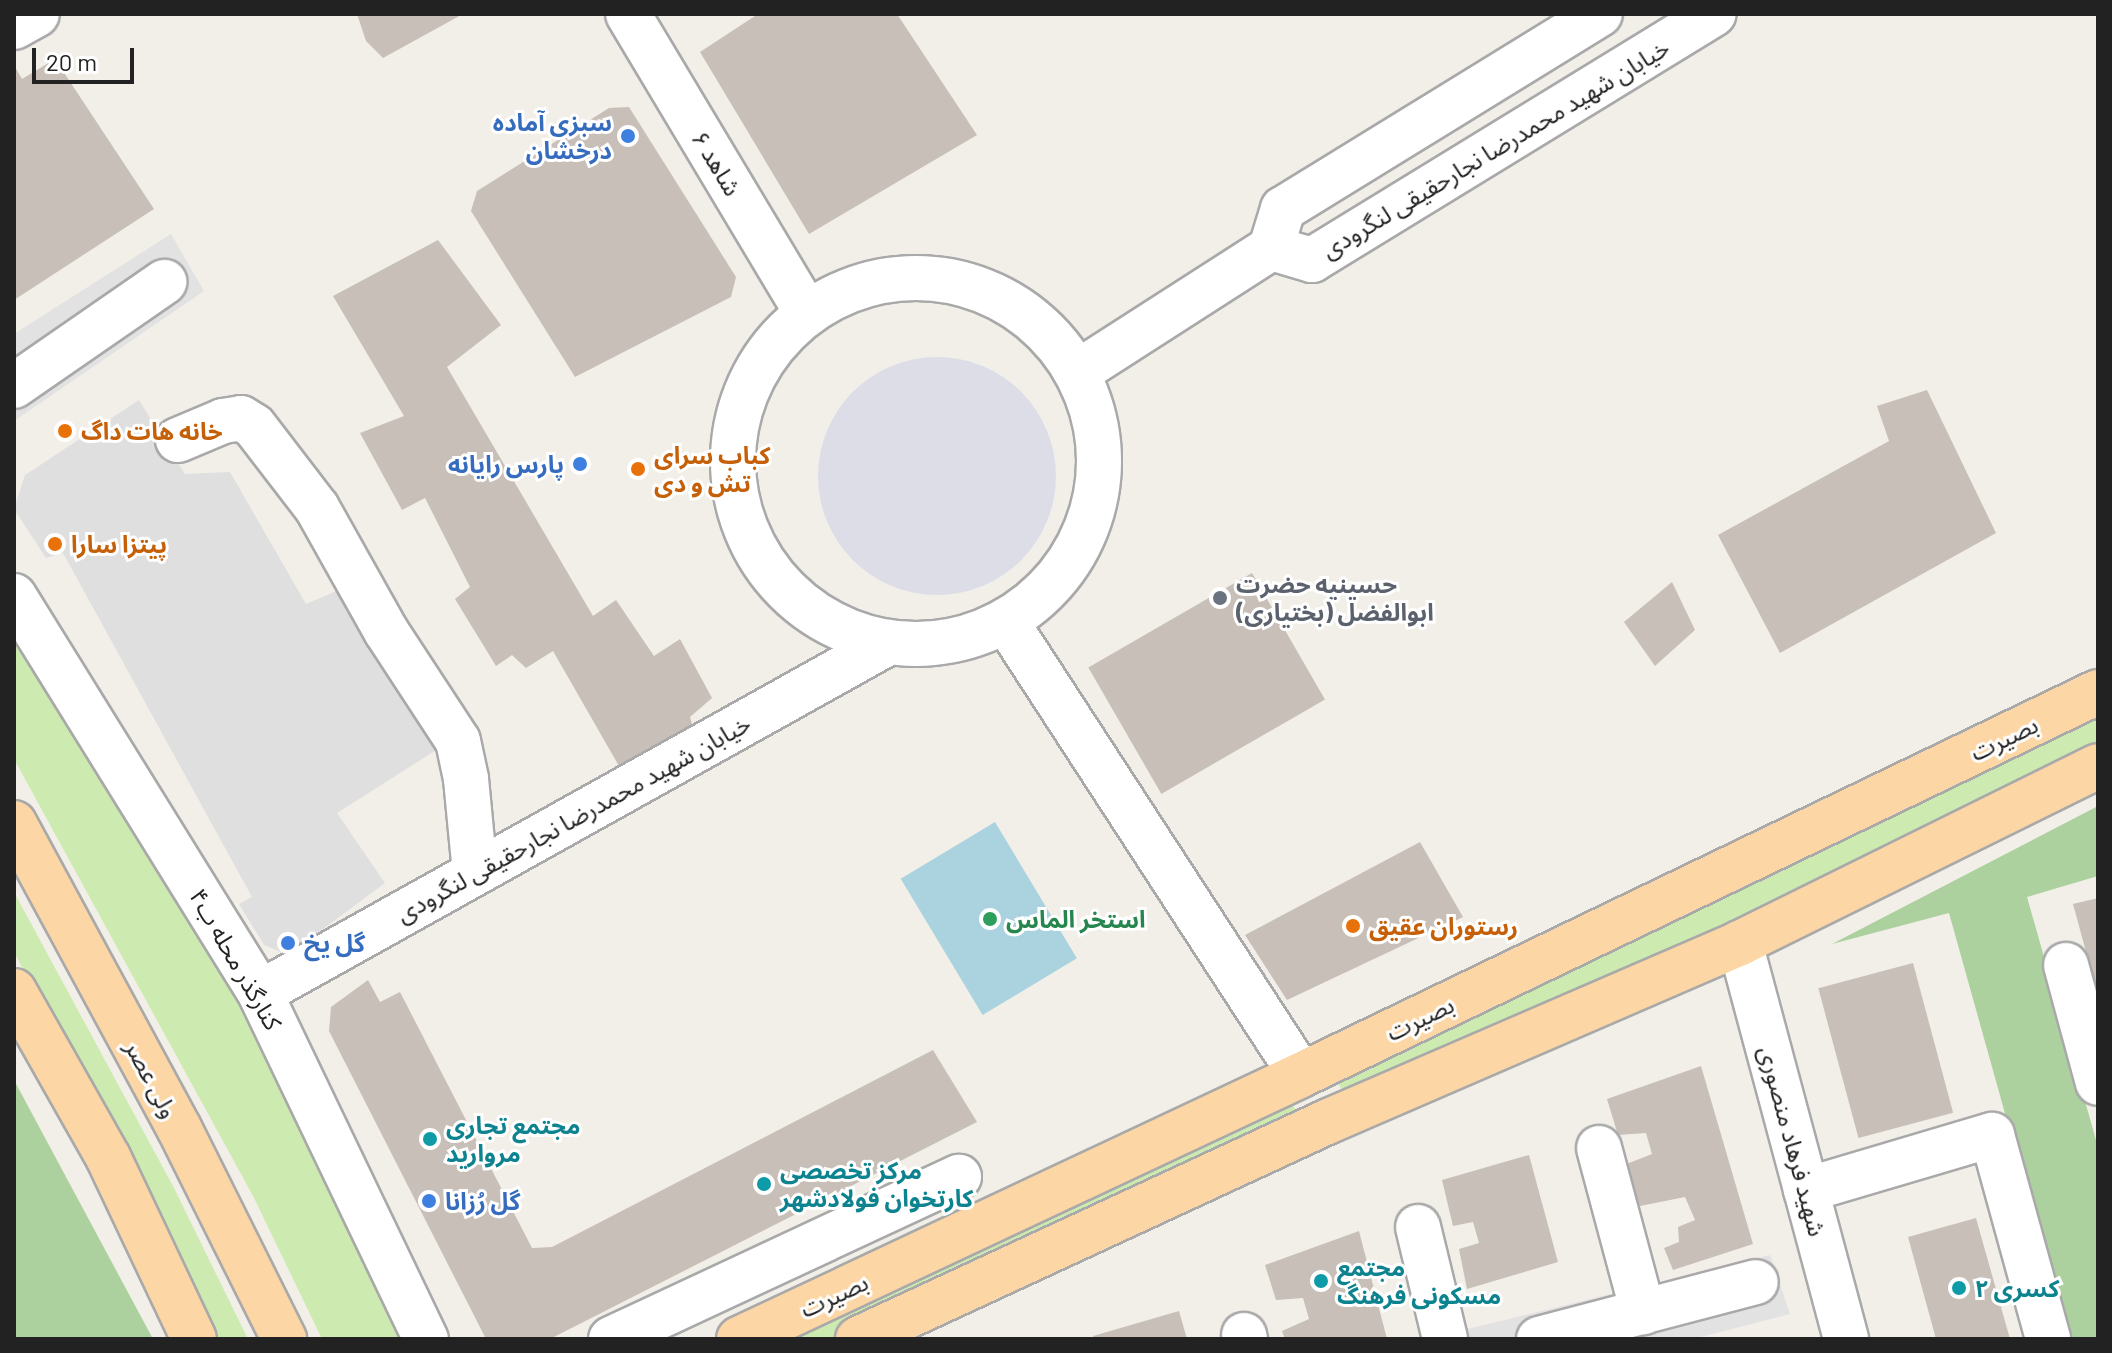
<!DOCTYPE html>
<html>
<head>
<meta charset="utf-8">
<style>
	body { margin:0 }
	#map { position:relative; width:2112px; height:1353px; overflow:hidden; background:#f2efe9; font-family:Barlow,"Noto Sans Arabic",sans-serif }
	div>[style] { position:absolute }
	.residential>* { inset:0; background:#e0dfdf }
	.grass>* { inset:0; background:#cdebb0 }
	.forest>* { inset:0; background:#add19e }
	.parking>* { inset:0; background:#e2e2e2 }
	.plaza>* { inset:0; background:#dddde8 }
	.round { border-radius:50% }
	.water>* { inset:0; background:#aad3df; transform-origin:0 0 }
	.building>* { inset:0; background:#c7bfb8; transform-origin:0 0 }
	.roads { filter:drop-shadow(2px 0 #a9a9a9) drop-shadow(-2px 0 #a9a9a9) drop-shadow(0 2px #a9a9a9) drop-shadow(0 -2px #a9a9a9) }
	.minor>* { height:44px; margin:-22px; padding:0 22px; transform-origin:22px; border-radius:22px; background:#fff }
	.minor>.ring { margin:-22px; padding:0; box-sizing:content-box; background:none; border:44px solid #fff; border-radius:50% }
	.major>* { height:44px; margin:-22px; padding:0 22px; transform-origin:22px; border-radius:22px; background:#fcd6a4 }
	.dots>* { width:22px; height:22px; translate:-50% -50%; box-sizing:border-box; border:4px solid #fff; border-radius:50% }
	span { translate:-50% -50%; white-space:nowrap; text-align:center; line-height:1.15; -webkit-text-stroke:6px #fff; paint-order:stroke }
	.shop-label { font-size:24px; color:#366cbe; font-weight:700 }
	.right { translate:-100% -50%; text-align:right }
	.left { translate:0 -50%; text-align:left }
	.street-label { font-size:24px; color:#222 }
	.food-label { font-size:24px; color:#c56008; font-weight:700 }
	.worship-label { font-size:24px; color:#5b616d; font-weight:700 }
	.leisure-label { font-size:24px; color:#27864d; font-weight:700 }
	.culture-label { font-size:24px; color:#0d838f; font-weight:700 }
	.frame { position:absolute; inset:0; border:16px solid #222; pointer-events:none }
	.scale { position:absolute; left:32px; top:48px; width:102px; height:36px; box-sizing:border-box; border:4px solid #222; border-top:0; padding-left:10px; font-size:24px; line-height:28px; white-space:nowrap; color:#222; -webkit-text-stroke:6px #fff; paint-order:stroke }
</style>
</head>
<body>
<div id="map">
	<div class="residential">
		<div style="clip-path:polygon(139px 400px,185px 474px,230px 472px,306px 604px,339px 590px,441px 747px,337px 813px,385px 883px,288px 955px,264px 945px,239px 904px,252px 897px,63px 553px,46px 558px,14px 509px,25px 475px)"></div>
	</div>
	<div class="grass">
		<div style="clip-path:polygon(14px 623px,193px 914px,406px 1339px,322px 1339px,253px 1196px,14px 759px)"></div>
		<div style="clip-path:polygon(2098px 713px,2098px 755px,1346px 1100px,1335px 1075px)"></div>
		<div style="clip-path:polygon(14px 892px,173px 1186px,248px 1339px,215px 1339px,14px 952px)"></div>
		<div style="clip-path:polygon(1286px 1094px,1302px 1121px,830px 1339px,776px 1339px)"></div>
	</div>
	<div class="forest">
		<div style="clip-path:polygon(2098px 806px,2098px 876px,2027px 897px,2098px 1147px,2098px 1339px,2068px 1339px,1949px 913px,1832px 944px)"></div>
		<div style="clip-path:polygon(14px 1080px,153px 1339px,14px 1339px)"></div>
	</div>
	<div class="parking">
		<div style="clip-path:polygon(171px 234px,204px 291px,14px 421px,14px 334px)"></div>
		<div style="clip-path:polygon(1770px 1255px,1790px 1314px,1693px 1339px,1431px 1338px)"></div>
	</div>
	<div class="plaza">
		<div class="round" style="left:818px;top:357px;width:238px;height:238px"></div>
	</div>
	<div class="water">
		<div style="left:995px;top:822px;width:159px;height:110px;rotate:59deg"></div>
	</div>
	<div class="building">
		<div style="clip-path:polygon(357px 14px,463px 14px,383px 58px,366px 41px)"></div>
		<div style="clip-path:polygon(758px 14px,897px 14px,977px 135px,809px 234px,700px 52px)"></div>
		<div style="clip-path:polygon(55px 59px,154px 209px,14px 300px,14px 65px,22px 79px)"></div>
		<div style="clip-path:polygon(629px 107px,736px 277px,731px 297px,575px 377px,471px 211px,477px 191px,609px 108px)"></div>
		<div style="clip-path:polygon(438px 240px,501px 325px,447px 367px,593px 616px,616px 600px,654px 656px,680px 639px,712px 698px,690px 717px,696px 738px,623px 773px,553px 651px,526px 668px,512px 655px,496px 666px,455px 599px,470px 587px,425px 498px,402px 510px,360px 433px,404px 416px,333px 296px)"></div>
		<div style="clip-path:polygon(1927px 390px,1996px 533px,1780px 653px,1718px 535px,1889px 441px,1877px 406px)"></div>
		<div style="left:1252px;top:573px;width:146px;height:189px;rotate:60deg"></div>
		<div style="clip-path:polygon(1672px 582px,1695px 630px,1655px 666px,1624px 622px)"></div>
		<div style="clip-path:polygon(1420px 842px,1463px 917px,1287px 1000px,1245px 935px)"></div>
		<div style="clip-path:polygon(2098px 898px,2098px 992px,2097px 992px,2073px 904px)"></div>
		<div style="left:1913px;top:963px;width:155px;height:98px;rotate:75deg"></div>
		<div style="clip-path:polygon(368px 980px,380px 1002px,400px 992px,532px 1248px,552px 1247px,933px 1050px,977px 1122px,550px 1339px,486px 1339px,329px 1031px,331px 1007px)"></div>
		<div style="clip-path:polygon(1701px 1066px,1753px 1244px,1673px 1270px,1664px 1248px,1679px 1242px,1678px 1227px,1695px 1220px,1685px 1197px,1640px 1206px,1624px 1165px,1652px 1154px,1646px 1133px,1618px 1135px,1607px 1099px)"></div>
		<div style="clip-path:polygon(1529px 1155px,1558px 1262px,1467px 1289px,1459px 1249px,1479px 1243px,1473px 1222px,1453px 1226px,1442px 1180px)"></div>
		<div style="clip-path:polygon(1976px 1218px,2010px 1339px,1936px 1339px,1908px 1237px)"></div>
		<div style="clip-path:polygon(1359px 1231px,1387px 1339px,1285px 1339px,1282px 1331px,1309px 1319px,1303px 1298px,1276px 1300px,1265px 1265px)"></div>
		<div style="clip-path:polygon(1179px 1311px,1187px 1339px,1094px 1339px,1093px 1336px)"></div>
	</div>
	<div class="roads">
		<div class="minor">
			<div style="left:628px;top:14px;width:347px;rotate:59.1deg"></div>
			<div style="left:14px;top:27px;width:26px;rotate:-29deg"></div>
			<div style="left:1271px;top:248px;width:43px;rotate:16.3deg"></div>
			<div style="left:1312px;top:260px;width:471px;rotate:-31.5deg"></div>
			<div class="ring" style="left:733px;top:278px;width:322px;height:322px"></div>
			<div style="left:1078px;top:372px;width:229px;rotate:-32.7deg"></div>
			<div style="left:1271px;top:248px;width:41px;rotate:-72.9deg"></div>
			<div style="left:1283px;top:209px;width:372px;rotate:-31.6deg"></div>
			<div style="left:14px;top:386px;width:183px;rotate:-34.7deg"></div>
			<div style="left:178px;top:440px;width:49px;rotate:-22.9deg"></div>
			<div style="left:223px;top:421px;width:18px;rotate:-9deg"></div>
			<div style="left:241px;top:418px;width:15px;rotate:32deg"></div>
			<div style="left:254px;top:426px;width:103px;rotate:52.5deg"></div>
			<div style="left:317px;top:508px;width:141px;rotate:60.7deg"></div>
			<div style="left:386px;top:631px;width:131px;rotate:56.8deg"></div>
			<div style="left:458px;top:741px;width:39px;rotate:78deg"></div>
			<div style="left:466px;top:779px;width:94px;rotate:84.5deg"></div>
			<div style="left:14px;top:596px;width:467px;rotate:58.2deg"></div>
			<div style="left:260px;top:993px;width:384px;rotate:64.4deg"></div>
			<div style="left:1007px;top:623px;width:539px;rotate:56.96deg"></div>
			<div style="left:1740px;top:943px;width:410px;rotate:75deg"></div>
			<div style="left:2066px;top:965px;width:122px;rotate:74.8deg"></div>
			<div style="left:260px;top:993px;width:717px;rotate:-29.14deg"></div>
			<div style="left:1599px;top:1148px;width:170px;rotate:75deg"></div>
			<div style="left:1806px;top:1190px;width:194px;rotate:-16.5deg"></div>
			<div style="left:1992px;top:1135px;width:212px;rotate:74.6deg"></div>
			<div style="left:1418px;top:1227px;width:115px;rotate:76.4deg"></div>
			<div style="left:1244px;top:1335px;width:4px;rotate:76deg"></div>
			<div style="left:611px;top:1339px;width:384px;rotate:-25deg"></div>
			<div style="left:1539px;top:1339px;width:224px;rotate:-14.7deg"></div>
		</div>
		<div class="major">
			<div style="left:14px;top:823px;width:347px;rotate:61.6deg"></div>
			<div style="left:179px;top:1128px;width:236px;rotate:63.5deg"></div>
			<div style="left:14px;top:991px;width:191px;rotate:60.5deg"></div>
			<div style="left:108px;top:1157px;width:201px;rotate:64.7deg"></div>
			<div style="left:739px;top:1339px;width:621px;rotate:-25.16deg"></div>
			<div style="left:1301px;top:1075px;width:884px;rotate:-25.67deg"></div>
			<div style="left:858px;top:1339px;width:519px;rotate:-24.84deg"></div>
			<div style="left:1329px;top:1121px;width:448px;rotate:-23.4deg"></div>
			<div style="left:1740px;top:943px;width:399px;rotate:-26.3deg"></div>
		</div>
	</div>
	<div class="dots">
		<div style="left:628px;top:136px;background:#3f7fe0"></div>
		<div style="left:65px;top:431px;background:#e8710a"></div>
		<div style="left:580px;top:464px;background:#3f7fe0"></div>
		<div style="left:638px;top:469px;background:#e8710a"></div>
		<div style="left:55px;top:544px;background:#e8710a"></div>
		<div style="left:1220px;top:598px;background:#6b7280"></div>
		<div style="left:990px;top:919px;background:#2e9e5b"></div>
		<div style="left:1353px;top:926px;background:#e8710a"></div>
		<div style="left:288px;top:943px;background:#3f7fe0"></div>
		<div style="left:430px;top:1139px;background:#0f9aa8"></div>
		<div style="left:764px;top:1184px;background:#0f9aa8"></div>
		<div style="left:429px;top:1201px;background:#3f7fe0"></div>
		<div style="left:1321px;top:1281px;background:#0f9aa8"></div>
		<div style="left:1959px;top:1288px;background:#0f9aa8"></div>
	</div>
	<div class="shop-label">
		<span class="right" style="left:612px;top:136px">سبزی آماده<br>درخشان</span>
		<span class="right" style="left:564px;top:464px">پارس رایانه</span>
		<span class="left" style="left:304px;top:943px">گل یخ</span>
		<span class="left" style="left:445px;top:1201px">گل رُزانا</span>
	</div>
	<div class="street-label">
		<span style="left:1495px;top:148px;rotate:-31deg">خیابان شهید محمدرضا نجارحقیقی لنگرودی</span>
		<span style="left:717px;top:163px;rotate:59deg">شاهد ۶</span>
		<span style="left:2004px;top:738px;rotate:-26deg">بصیرت</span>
		<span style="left:573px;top:818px;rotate:-29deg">خیابان شهید محمدرضا نجارحقیقی لنگرودی</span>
		<span style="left:236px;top:959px;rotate:60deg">کنارگذر محله ب۴</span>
		<span style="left:1420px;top:1018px;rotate:-26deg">بصیرت</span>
		<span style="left:152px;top:1079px;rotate:62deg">ولی عصر</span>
		<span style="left:1793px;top:1141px;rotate:75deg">شهید فرهاد منصوری</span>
		<span style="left:834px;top:1295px;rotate:-25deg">بصیرت</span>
	</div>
	<div class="food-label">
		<span class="left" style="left:81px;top:431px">خانه هات داگ</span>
		<span class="left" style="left:654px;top:469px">کباب سرای<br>تش و دی</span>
		<span class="left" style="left:71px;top:544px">پیتزا سارا</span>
		<span class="left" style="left:1369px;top:926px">رستوران عقیق</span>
	</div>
	<div class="worship-label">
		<span class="left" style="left:1236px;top:598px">حسینیه حضرت<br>ابوالفضل (بختیاری)</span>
	</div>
	<div class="leisure-label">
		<span class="left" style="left:1006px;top:919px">استخر الماس</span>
	</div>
	<div class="culture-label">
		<span class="left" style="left:446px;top:1139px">مجتمع تجاری<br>مروارید</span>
		<span class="left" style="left:780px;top:1184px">مرکز تخصصی<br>کارتخوان فولادشهر</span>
		<span class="left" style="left:1337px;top:1281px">مجتمع<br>مسکونی فرهنگ</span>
		<span class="left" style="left:1975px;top:1288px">کسری ۲</span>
	</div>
	<div class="frame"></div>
	<div class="scale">20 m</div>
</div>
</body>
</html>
